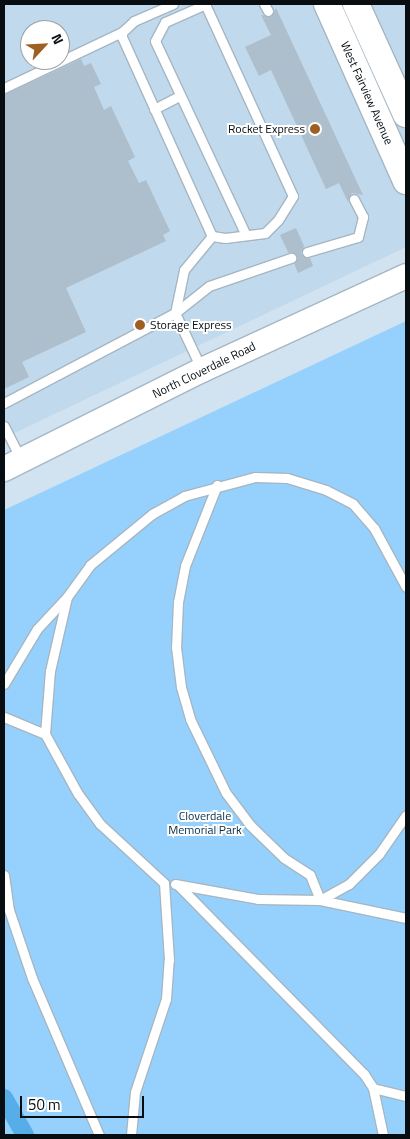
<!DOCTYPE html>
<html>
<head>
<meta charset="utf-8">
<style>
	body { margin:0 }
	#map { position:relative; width:410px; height:1139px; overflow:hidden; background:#d1e3f1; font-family:"Titillium Web",sans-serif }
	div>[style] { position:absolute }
	.built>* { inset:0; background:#c0d9ec }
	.green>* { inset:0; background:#96d1fd }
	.canal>* { height:18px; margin:-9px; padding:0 9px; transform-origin:9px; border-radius:9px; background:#56ade8 }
	.building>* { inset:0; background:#adbecc }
	.roads { filter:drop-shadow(1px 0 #a5b6c3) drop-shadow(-1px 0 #a5b6c3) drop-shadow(0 1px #a5b6c3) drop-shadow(0 -1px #a5b6c3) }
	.service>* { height:9px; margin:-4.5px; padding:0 4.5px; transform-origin:4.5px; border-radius:4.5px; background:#fff }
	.secondary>* { height:24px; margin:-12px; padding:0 12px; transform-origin:12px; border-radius:12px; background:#fff }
	.primary>* { height:26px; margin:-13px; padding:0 13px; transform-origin:13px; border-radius:13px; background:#fff }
	.dots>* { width:14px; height:14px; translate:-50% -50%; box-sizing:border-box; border:2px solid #fff; border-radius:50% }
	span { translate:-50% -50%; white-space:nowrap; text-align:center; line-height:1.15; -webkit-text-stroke:4px #fff; paint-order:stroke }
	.street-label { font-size:12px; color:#070d11 }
	.poi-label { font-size:12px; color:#070d11 }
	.right { translate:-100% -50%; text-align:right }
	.left { translate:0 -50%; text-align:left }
	.park-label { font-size:12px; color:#082f47 }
	.frame { position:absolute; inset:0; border:5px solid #070d11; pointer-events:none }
	.north { position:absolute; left:20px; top:20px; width:50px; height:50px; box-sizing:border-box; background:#fff; border:1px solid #9c9ea0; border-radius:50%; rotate:65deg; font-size:14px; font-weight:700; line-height:20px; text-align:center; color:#070d11 }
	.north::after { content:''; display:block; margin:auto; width:18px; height:22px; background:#9d5f24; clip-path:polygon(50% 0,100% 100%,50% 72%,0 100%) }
	.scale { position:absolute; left:20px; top:1096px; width:124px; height:22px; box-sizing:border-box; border:2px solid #070d11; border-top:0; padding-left:6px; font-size:15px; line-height:18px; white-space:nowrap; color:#070d11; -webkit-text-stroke:4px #fff; paint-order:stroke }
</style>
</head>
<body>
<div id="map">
	<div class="built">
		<div style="clip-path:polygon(evenodd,4px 4px,406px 4px,406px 247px,4px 438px,4px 4px,30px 30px,60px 30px,60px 60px,30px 60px,30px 30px)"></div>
	</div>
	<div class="green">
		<div style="clip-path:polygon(406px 321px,406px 1135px,4px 1135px,4px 510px)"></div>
	</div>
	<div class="canal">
		<div style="left:4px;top:1098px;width:43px;rotate:60.4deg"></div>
	</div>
	<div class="building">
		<div style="clip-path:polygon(276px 8px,363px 195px,352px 193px,348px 202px,339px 183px,326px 189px,271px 70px,259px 76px,245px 47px,271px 35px,261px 15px,271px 17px)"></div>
		<div style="clip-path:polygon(81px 59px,84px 66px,91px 63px,101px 84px,94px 87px,104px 110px,111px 106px,135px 157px,128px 161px,139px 183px,146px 180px,170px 231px,163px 235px,166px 241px,66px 288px,86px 332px,22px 362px,29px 377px,4px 389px,4px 95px)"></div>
		<div style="clip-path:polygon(296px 228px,304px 246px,301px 254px,310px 258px,313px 266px,298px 273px,294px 263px,297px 256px,288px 252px,280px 235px)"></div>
	</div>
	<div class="roads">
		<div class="service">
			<div style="left:173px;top:4px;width:43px;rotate:156.4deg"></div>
			<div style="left:134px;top:21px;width:16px;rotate:137deg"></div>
			<div style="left:122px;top:32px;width:5px;rotate:90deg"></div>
			<div style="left:122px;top:37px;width:218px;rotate:65.7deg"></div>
			<div style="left:212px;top:236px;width:44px;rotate:129.5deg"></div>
			<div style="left:184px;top:270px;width:44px;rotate:101.8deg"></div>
			<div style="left:205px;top:4px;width:211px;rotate:65.4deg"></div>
			<div style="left:293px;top:196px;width:28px;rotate:122deg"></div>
			<div style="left:278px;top:220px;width:18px;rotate:135deg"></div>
			<div style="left:265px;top:233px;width:40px;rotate:172.9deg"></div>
			<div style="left:225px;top:238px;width:13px;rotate:-171deg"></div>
			<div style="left:206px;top:4px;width:45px;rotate:156.3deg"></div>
			<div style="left:165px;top:22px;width:21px;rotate:118deg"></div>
			<div style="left:155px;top:41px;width:214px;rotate:64.9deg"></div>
			<div style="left:264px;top:4px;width:8px;rotate:60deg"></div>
			<div style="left:4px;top:88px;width:131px;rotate:-25.4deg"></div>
			<div style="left:154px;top:109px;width:29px;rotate:-27deg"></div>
			<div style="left:307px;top:252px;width:53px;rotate:-16.4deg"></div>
			<div style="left:358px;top:237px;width:21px;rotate:-76deg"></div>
			<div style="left:363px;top:217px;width:20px;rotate:-117deg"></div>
			<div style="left:175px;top:313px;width:43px;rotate:-38.5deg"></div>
			<div style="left:209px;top:286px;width:87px;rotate:-18.9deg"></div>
			<div style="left:4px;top:403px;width:193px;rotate:-27.8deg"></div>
			<div style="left:175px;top:313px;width:63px;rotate:64.7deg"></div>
			<div style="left:4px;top:426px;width:37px;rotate:63deg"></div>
			<div style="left:217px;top:485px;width:87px;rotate:111.6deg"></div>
			<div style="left:185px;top:566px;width:37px;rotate:101deg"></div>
			<div style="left:178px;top:602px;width:45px;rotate:92.5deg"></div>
			<div style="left:176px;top:647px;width:40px;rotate:82.9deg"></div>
			<div style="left:181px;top:687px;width:33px;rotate:74deg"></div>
			<div style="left:190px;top:719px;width:82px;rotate:64.1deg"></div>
			<div style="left:226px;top:793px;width:40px;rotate:53deg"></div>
			<div style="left:250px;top:825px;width:47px;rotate:44.1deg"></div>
			<div style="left:284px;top:858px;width:31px;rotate:33deg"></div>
			<div style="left:310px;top:875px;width:27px;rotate:68deg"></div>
			<div style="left:320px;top:900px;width:33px;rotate:-29deg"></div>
			<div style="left:349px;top:884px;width:42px;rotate:-45deg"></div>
			<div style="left:379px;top:854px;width:47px;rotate:-55.3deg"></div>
			<div style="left:4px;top:684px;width:64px;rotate:-59deg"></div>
			<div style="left:37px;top:629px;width:41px;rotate:-47deg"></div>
			<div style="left:4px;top:717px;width:44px;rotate:22.5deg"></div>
			<div style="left:4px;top:875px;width:35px;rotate:82deg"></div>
			<div style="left:9px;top:910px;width:72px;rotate:71.3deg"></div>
			<div style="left:32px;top:978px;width:171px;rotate:66.9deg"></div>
			<div style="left:175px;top:884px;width:84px;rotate:10.2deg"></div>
			<div style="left:258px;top:899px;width:62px;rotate:0.9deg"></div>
			<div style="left:320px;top:900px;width:88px;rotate:11.8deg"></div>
			<div style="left:178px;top:885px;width:265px;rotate:45.5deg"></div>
			<div style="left:364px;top:1074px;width:17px;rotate:57deg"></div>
			<div style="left:373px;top:1088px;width:48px;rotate:78deg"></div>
			<div style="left:373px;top:1088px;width:34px;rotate:14deg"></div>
			<div style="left:131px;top:1135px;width:43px;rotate:-84.7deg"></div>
			<div style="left:135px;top:1092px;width:98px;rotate:-71.6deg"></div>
			<div style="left:166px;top:999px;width:39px;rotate:-86deg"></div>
			<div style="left:169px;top:960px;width:77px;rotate:-93.7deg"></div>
			<div style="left:164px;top:883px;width:87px;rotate:-137.3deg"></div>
			<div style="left:100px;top:824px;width:37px;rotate:-126deg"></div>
			<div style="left:78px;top:794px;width:68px;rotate:-118.8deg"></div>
			<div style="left:45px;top:734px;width:63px;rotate:-85.5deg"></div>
			<div style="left:50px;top:671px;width:76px;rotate:-77.1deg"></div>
			<div style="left:67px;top:597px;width:39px;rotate:-54deg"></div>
			<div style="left:90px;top:565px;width:80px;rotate:-39.4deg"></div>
			<div style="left:152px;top:514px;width:37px;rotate:-29deg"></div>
			<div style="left:184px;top:496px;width:73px;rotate:-15deg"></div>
			<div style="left:255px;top:477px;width:32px;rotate:2deg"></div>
			<div style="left:287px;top:478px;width:41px;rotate:17.1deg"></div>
			<div style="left:326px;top:490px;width:30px;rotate:27deg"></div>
			<div style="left:353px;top:504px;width:32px;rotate:49deg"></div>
			<div style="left:374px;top:528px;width:67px;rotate:61.5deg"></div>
		</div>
		<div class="secondary">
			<div style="left:4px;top:469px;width:221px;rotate:-26.6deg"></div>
			<div style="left:202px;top:370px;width:225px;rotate:-24.7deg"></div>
		</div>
		<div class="primary">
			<div style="left:327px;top:4px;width:194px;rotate:65.9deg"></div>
			<div style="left:356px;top:4px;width:121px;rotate:65.6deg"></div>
		</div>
	</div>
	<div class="dots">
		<div style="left:315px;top:129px;background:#9d5f24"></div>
		<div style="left:140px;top:325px;background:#9d5f24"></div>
	</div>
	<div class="street-label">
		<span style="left:367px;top:93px;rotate:66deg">West Fairview Avenue</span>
		<span style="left:204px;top:370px;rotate:-26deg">North Cloverdale Road</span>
	</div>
	<div class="poi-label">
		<span class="right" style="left:305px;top:129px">Rocket Express</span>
		<span class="left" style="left:150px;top:325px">Storage Express</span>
	</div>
	<div class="park-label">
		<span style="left:205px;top:823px">Cloverdale<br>Memorial Park</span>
	</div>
	<div class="frame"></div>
	<div class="north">N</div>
	<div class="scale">50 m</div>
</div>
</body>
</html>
